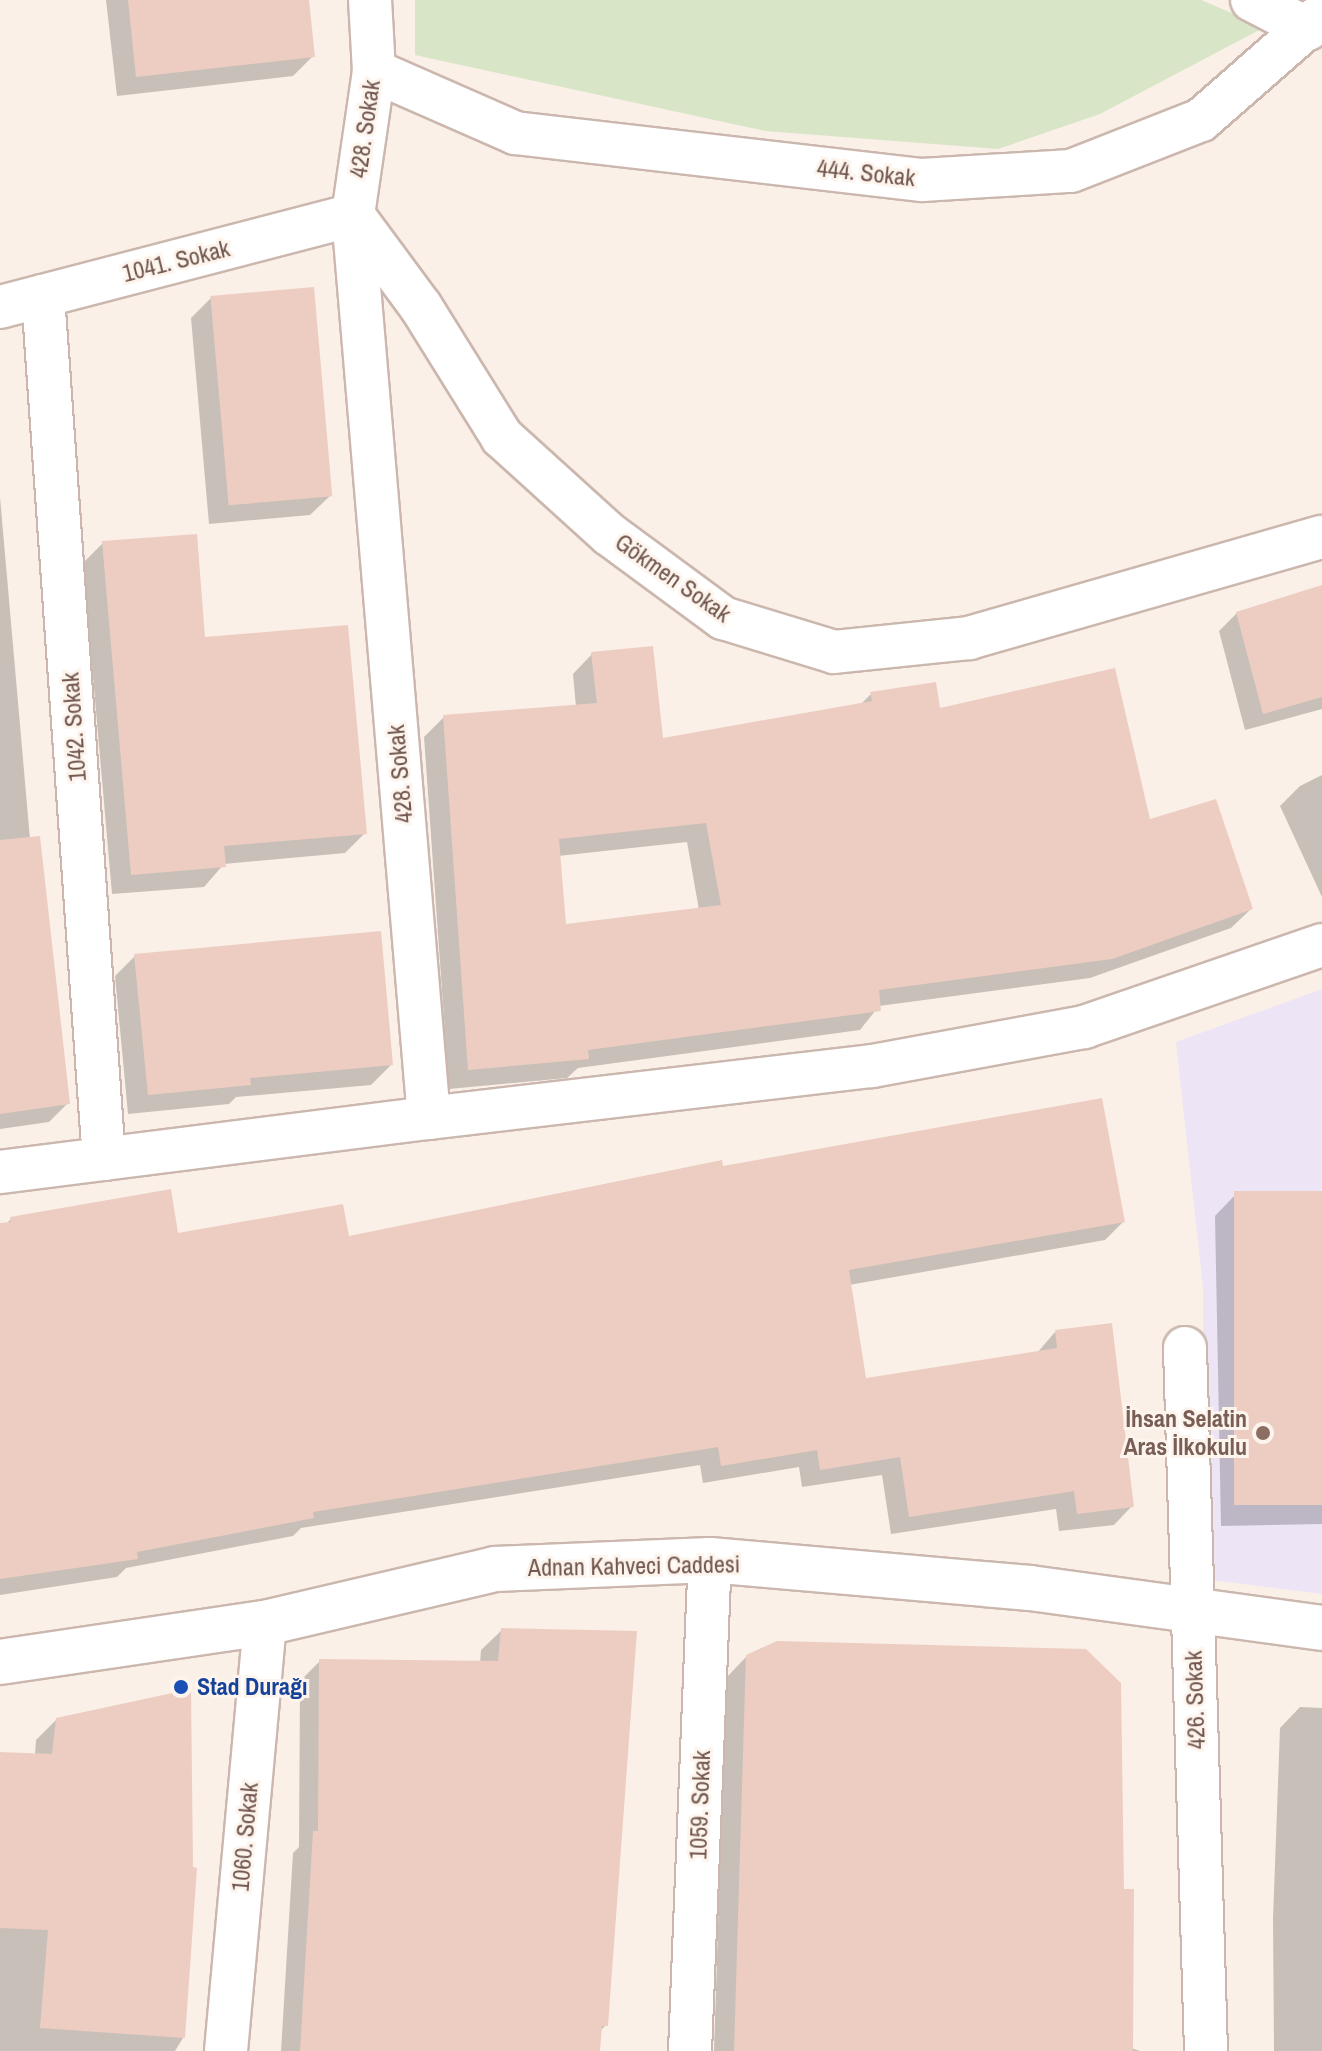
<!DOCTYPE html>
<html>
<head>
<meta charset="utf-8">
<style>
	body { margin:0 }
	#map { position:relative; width:1322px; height:2051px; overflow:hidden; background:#faf0e7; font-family:"Archivo Narrow",sans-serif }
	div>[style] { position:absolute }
	.education>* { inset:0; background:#ede4f6 }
	.green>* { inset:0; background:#d8e6c7 }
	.shadow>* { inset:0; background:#0003 }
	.building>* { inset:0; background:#edcdc2; transform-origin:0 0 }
	.roads { filter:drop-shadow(2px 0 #cbb7ae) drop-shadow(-2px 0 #cbb7ae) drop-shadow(0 2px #cbb7ae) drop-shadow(0 -2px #cbb7ae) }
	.street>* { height:42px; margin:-21px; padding:0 21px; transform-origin:21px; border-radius:21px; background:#fff }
	.secondary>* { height:44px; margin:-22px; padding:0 22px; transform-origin:22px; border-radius:22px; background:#fff }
	.dots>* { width:22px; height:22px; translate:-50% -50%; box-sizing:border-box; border:4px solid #fdf5ed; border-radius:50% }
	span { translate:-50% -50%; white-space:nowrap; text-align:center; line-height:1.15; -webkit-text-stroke:6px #fdf5ed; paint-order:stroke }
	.street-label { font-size:24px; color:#71564e }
	.education-label { font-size:24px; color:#785e54; font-weight:700 }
	.right { translate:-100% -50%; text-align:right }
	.transit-label { font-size:24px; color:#164399; font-weight:700 }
	.left { translate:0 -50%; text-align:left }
</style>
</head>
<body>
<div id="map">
	<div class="education">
		<div style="clip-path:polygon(1322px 989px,1322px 1594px,1204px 1579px,1203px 1287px,1176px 1042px)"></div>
	</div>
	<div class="green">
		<div style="clip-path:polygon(415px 0,1201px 0,1265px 27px,1100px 114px,998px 149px,765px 131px,415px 55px)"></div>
	</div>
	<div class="shadow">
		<div style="clip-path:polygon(106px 0,307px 0,313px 56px,293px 76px,117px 96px)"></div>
		<div style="clip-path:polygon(211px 298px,331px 495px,310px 515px,209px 524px,191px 318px)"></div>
		<div style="clip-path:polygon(0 497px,30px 839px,68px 1103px,49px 1122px,0 1129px)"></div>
		<div style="clip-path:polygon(103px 543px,204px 640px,365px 833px,345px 853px,224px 864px,204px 887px,112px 894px,83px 563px)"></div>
		<div style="clip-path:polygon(1322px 589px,1322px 709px,1245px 730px,1219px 631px,1237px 613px)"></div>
		<div style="clip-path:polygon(evenodd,592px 654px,661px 740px,860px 705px,871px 694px,938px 711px,1148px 822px,1251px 909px,1231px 928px,1090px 978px,879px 1006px,860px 1030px,578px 1068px,567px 1078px,449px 1089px,424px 737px,444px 717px,576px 707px,573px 674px,592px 654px,687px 842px,699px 910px,564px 926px,558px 856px,687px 842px)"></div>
		<div style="clip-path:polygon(1322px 775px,1322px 897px,1280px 806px,1300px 786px)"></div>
		<div style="clip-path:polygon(135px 956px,391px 1065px,371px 1085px,236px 1097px,229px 1104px,128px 1114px,115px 976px)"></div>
		<div style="clip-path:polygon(722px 1168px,1123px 1222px,1105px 1240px,849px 1285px,864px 1381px,1037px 1353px,1055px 1332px,1132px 1506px,1114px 1525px,1059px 1531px,1056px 1509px,891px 1534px,882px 1475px,802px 1487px,799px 1467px,703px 1483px,700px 1465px,301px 1528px,293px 1536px,126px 1568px,117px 1577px,0 1595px,0 1230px,11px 1219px,176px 1236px,347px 1238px)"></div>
		<div style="clip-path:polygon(1322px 1193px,1322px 1524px,1221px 1526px,1215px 1216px,1235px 1195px)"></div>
		<div style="clip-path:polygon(502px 1630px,606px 2025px,599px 2032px,598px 2051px,281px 2051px,293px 1853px,299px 1847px,300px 1681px,320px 1661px,480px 1663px,481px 1650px)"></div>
		<div style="clip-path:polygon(747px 1656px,1122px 1891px,1131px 2048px,1140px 2051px,714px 2051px,726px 1678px)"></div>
		<div style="clip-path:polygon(1300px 1707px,1322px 1708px,1322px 2051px,1274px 2051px,1273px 1919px,1280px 1728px)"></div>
		<div style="clip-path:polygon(57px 1719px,183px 2038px,175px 2051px,0 2051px,0 1754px,35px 1755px,36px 1740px)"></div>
	</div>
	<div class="building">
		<div style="clip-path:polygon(128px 0,309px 0,315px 57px,136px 77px)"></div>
		<div style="left:314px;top:287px;width:210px;height:104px;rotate:85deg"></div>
		<div style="clip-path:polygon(197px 534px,205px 637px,348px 625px,367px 834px,224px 846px,226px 867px,131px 875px,102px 541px)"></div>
		<div style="clip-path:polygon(1322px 585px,1322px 697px,1263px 714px,1236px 612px)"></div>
		<div style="clip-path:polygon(evenodd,653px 646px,663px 738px,872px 701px,870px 692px,936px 682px,940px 708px,1115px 668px,1150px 819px,1216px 799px,1253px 909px,1112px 959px,879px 990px,881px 1011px,588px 1050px,589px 1059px,468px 1070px,443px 715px,597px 703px,591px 652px,653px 646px,706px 823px,721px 905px,566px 924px,559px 839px,706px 823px)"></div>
		<div style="clip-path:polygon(40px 836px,70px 1104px,0 1114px,0 840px)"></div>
		<div style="clip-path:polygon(381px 931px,393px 1065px,250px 1078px,251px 1085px,148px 1095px,134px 954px)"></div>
		<div style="clip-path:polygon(1102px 1098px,1125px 1222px,849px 1270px,866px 1378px,1057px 1348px,1055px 1330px,1112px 1323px,1134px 1507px,1077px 1514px,1074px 1491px,909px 1517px,900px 1457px,820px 1470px,817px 1450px,721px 1466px,718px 1447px,313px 1512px,314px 1518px,137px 1552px,138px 1559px,0 1579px,0 1223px,11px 1222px,10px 1217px,171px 1189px,178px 1233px,343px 1204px,349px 1236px,722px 1160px,723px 1166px)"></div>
		<div style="left:1322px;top:1191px;width:314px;height:88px;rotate:90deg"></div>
		<div style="clip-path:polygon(501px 1628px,637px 1631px,608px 2026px,602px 2026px,600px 2051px,300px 2051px,313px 1831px,318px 1831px,319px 1659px,498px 1661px)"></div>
		<div style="clip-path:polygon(777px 1641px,1086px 1649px,1121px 1683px,1124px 1889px,1134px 1889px,1133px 2051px,734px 2051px,746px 1655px)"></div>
		<div style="clip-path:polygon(191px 1689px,193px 1867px,197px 1868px,185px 2038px,40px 2028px,48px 1930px,0 1928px,0 1752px,52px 1754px,56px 1718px)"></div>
	</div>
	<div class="roads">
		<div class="street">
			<div style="left:1252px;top:0;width:63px;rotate:27.4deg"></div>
			<div style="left:374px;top:71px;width:154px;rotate:23.7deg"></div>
			<div style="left:515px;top:133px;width:410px;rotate:6.6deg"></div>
			<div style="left:922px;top:180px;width:149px;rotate:-3.5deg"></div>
			<div style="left:1071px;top:171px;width:140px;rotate:-21.4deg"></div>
			<div style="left:1201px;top:120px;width:161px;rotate:-41.2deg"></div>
			<div style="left:43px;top:296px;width:865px;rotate:85.96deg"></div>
			<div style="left:0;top:307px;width:365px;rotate:-14.6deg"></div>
			<div style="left:353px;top:215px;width:114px;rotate:53.5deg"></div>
			<div style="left:421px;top:307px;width:153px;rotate:58.1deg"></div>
			<div style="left:502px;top:437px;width:144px;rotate:42.2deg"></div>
			<div style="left:609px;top:534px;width:142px;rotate:36.4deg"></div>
			<div style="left:723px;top:618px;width:116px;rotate:17deg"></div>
			<div style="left:834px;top:652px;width:136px;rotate:-5.9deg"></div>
			<div style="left:969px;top:638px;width:367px;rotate:-16deg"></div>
			<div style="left:429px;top:1118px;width:446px;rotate:-6.7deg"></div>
			<div style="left:872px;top:1066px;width:216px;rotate:-10.4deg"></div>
			<div style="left:1084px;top:1027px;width:252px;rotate:-19deg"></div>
			<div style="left:0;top:1172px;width:432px;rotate:-7.2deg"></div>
			<div style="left:429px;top:1118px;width:906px;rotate:-94.81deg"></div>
			<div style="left:353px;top:215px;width:146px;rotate:-81.7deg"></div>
			<div style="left:374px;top:71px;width:71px;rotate:-93.2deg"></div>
			<div style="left:1185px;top:1348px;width:703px;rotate:88.29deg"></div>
			<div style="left:226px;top:2051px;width:430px;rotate:-84.8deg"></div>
			<div style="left:690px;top:2051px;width:491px;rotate:-87.7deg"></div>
		</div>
		<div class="secondary">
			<div style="left:0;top:1662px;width:268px;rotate:-8.4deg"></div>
			<div style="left:265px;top:1623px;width:236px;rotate:-13.2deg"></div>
			<div style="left:495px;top:1569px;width:215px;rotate:-2.4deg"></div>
			<div style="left:710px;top:1560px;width:321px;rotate:5deg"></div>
			<div style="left:1030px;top:1588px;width:295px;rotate:7.8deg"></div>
		</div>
	</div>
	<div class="dots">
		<div style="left:1263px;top:1433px;background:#8d6e63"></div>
		<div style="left:181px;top:1687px;background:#1a4fb4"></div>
	</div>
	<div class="street-label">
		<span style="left:365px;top:129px;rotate:-82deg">428. Sokak</span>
		<span style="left:866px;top:173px;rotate:6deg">444. Sokak</span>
		<span style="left:176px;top:261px;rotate:-14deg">1041. Sokak</span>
		<span style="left:673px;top:578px;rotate:35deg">Gökmen Sokak</span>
		<span style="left:74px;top:727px;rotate:-94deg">1042. Sokak</span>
		<span style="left:400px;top:774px;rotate:-95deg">428. Sokak</span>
		<span style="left:634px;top:1566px;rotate:-1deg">Adnan Kahveci Caddesi</span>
		<span style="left:1195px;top:1700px;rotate:-92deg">426. Sokak</span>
		<span style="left:700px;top:1805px;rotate:-88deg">1059. Sokak</span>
		<span style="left:245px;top:1837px;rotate:-85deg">1060. Sokak</span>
	</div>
	<div class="education-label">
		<span class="right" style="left:1247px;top:1433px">İhsan Selatin<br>Aras İlkokulu</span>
	</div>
	<div class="transit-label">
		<span class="left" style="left:197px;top:1687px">Stad Durağı</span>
	</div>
</div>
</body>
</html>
